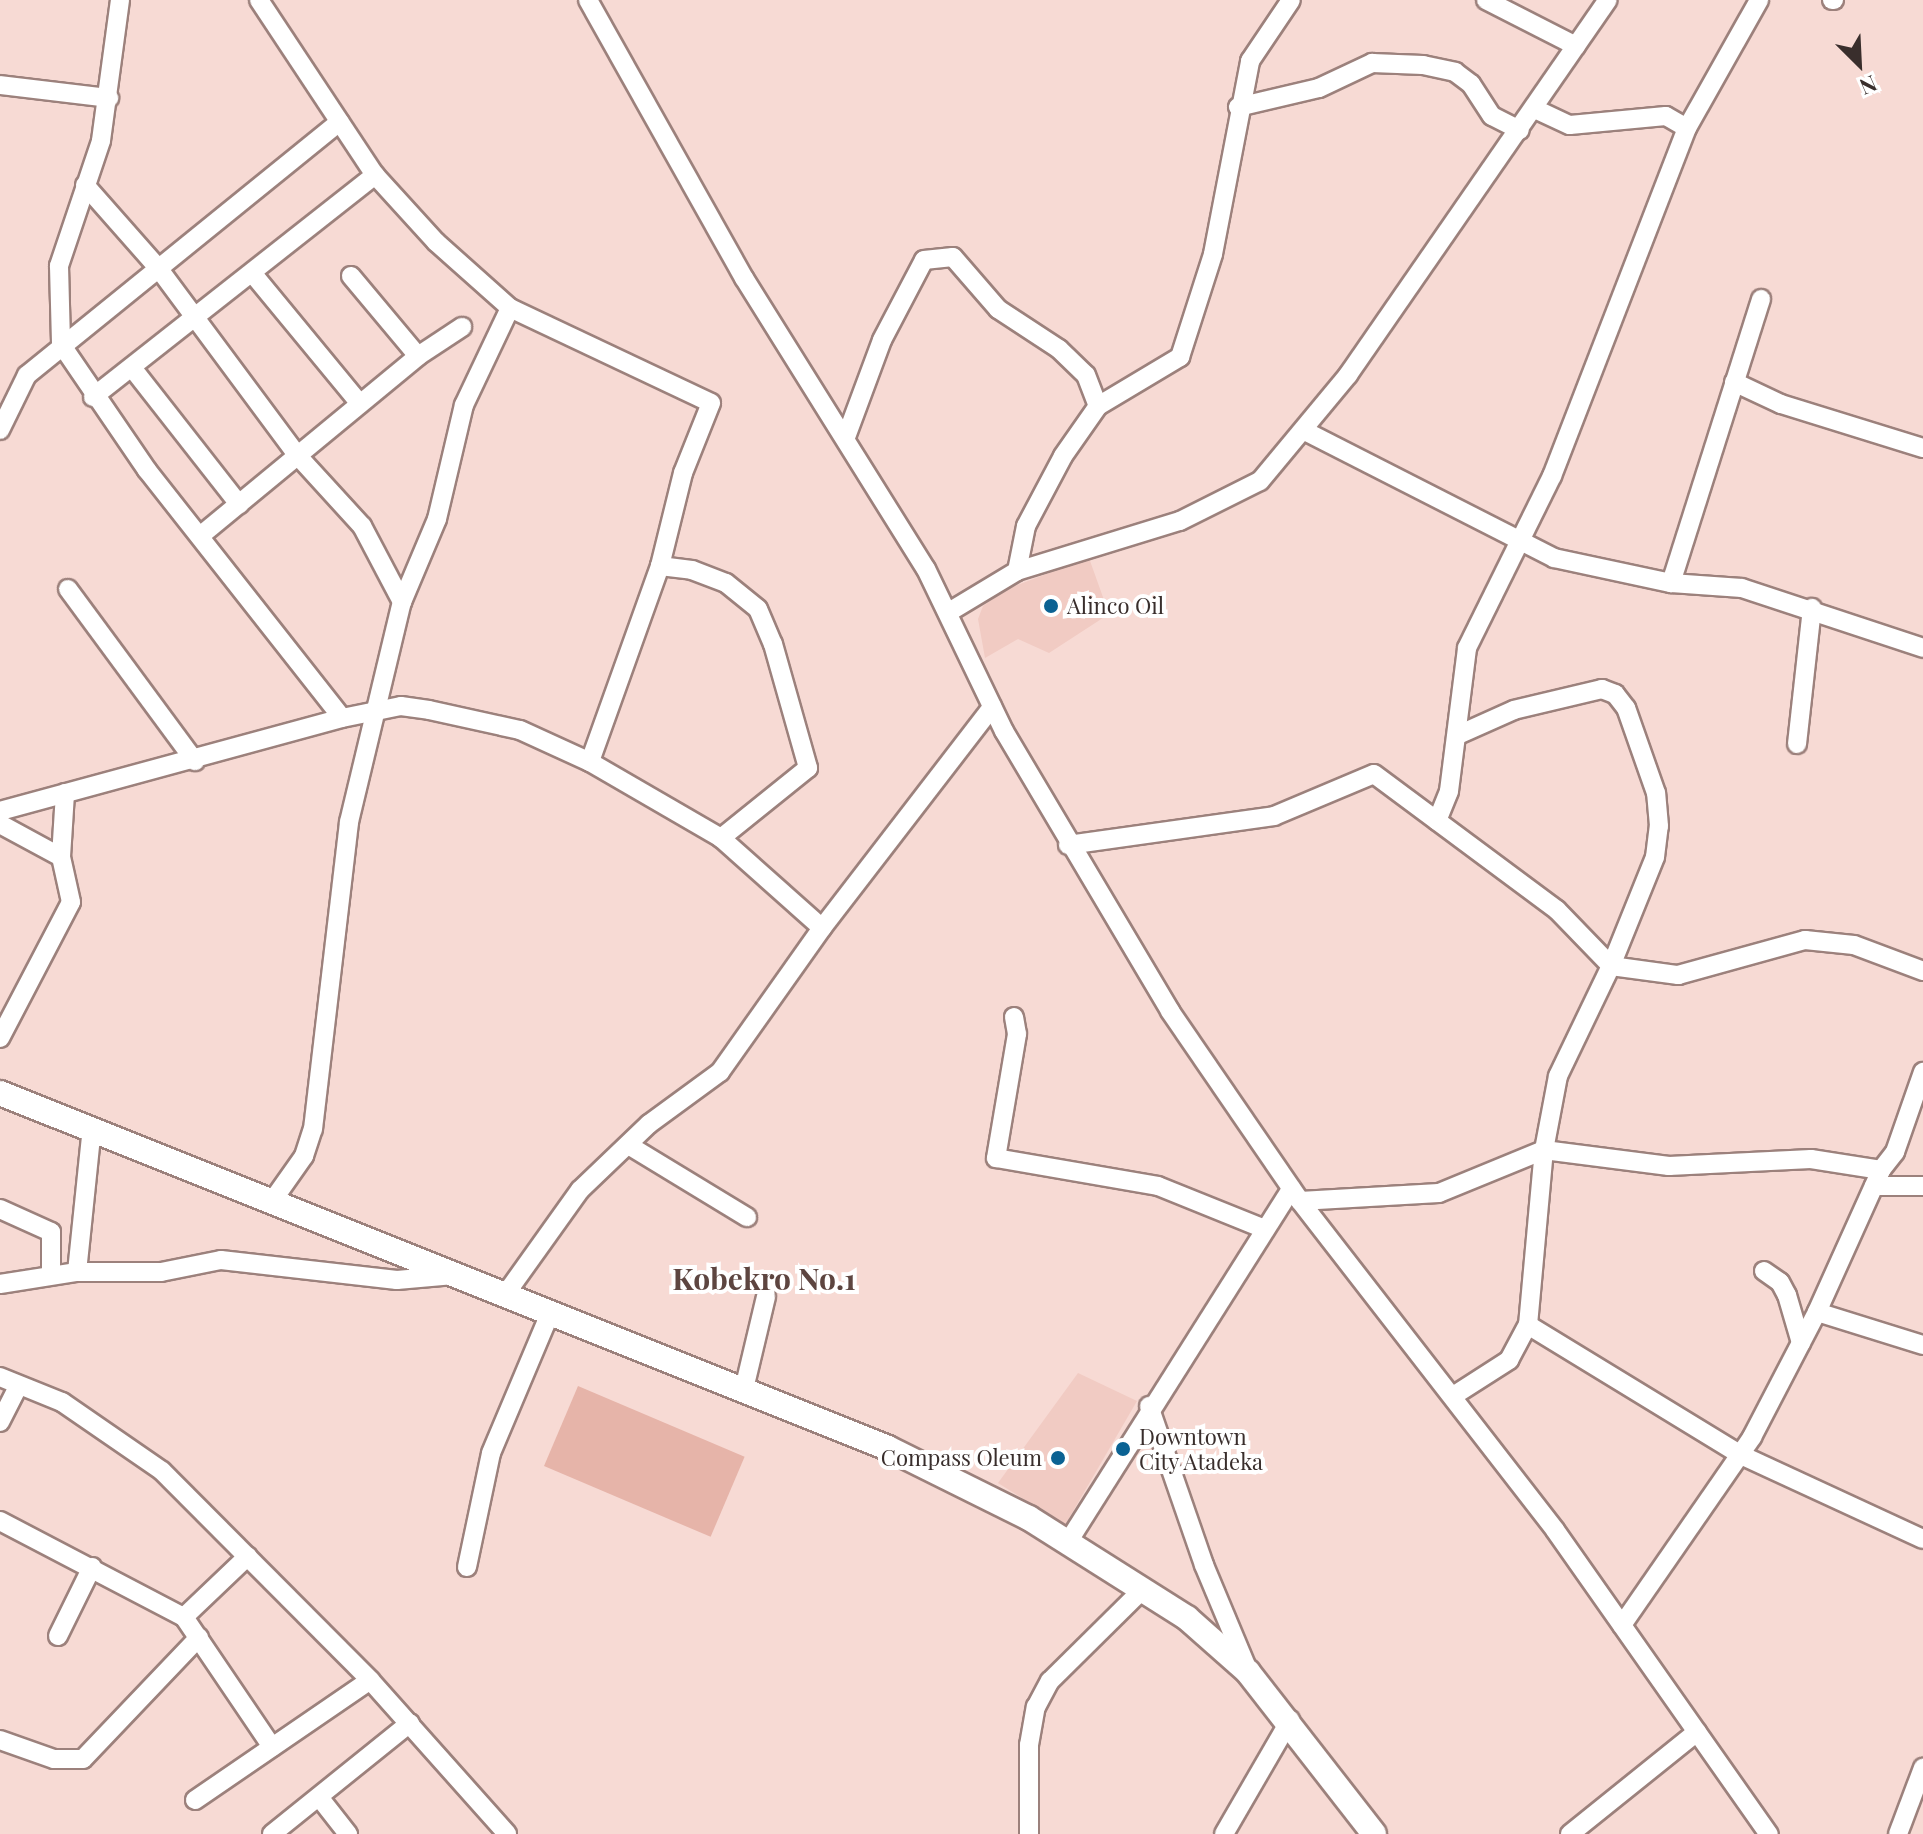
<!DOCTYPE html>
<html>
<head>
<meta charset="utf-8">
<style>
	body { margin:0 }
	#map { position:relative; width:1923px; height:1834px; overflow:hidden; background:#f7dad4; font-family:"Playfair Display",serif }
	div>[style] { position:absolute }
	.built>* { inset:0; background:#f1cbc3 }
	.green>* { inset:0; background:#e6b4a9; transform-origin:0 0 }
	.roads { filter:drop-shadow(2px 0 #9c817c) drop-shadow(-2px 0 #9c817c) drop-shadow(0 2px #9c817c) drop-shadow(0 -2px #9c817c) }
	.minor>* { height:18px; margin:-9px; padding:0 9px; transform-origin:9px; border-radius:9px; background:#fff }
	.major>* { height:24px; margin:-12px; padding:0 12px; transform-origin:12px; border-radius:12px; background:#fff }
	.dots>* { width:22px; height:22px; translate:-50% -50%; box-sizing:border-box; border:4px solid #fff; border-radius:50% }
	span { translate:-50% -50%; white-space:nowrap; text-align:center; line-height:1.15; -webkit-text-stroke:8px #fff; paint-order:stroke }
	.poi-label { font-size:22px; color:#392e2c }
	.left { translate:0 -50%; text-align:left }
	.right { translate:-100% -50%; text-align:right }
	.district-label { font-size:30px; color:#5d4540; font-weight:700 }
	.north { position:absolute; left:1819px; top:24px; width:80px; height:80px; -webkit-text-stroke:6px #fff; paint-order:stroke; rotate:156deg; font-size:22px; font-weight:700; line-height:32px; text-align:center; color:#392e2c }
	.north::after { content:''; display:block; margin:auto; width:28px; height:36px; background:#392e2c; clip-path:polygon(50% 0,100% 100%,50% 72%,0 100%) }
</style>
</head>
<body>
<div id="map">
	<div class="built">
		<div style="clip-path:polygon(1089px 558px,1109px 614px,1049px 653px,1018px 639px,985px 658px,978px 619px,983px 606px,1007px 589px)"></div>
		<div style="clip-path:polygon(1078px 1373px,1137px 1401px,1065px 1525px,998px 1483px)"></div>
	</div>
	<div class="green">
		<div style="left:578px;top:1386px;width:181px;height:87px;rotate:23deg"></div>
	</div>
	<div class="roads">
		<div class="minor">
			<div style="left:120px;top:0;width:142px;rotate:97.7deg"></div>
			<div style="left:101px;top:141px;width:132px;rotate:108.6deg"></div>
			<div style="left:59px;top:266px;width:78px;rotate:88.5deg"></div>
			<div style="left:61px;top:344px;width:153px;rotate:55.7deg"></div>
			<div style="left:147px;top:470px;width:315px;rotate:51.8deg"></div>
			<div style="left:259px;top:0;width:210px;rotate:56.5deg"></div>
			<div style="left:375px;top:175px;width:91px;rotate:47.7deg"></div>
			<div style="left:436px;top:242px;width:99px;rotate:41.7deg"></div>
			<div style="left:510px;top:308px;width:222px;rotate:25.3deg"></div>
			<div style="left:711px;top:403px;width:75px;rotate:111.8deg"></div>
			<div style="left:683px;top:473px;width:96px;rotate:103.9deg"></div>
			<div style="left:660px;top:566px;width:208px;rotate:109.7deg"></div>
			<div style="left:588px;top:0;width:319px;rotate:60.7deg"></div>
			<div style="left:744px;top:278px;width:343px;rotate:58deg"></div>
			<div style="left:926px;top:569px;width:180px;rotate:64.3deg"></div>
			<div style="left:1004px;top:731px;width:326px;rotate:59.3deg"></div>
			<div style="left:1170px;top:1011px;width:230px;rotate:55.6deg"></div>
			<div style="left:1300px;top:1201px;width:416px;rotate:52.2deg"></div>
			<div style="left:1555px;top:1530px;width:372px;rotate:54.9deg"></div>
			<div style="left:1486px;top:0;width:101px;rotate:27.1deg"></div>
			<div style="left:1832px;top:0;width:2px"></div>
			<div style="left:0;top:85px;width:110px;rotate:6.8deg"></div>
			<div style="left:1238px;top:107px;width:83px;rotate:-13.2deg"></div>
			<div style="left:1319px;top:88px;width:59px;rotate:-25.3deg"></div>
			<div style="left:1372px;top:63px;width:51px;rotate:2.2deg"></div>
			<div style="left:1423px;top:65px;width:33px;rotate:12deg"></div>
			<div style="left:1455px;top:72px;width:20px;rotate:37deg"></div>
			<div style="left:1471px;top:84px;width:38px;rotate:57deg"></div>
			<div style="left:1492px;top:116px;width:31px;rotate:27deg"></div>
			<div style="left:1535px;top:109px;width:38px;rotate:25deg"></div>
			<div style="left:1570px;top:125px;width:96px;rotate:-5.4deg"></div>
			<div style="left:1666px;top:116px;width:24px;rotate:30deg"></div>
			<div style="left:85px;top:185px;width:112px;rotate:48.6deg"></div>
			<div style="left:159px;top:269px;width:233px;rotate:53.4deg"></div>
			<div style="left:298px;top:456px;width:95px;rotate:47.6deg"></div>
			<div style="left:362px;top:526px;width:86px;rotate:62.2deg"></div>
			<div style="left:253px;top:274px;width:168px;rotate:50.5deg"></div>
			<div style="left:351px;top:276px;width:104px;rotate:50.1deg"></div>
			<div style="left:133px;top:369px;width:172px;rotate:51.9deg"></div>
			<div style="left:1734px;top:382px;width:52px;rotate:25.1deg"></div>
			<div style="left:1781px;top:404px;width:149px;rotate:17.2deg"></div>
			<div style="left:93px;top:397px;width:359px;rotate:-38.2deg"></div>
			<div style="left:0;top:430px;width:61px;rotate:-63.9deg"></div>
			<div style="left:27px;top:375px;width:402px;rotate:-39deg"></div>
			<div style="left:1305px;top:431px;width:280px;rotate:27deg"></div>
			<div style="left:1554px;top:558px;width:120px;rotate:12.1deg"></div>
			<div style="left:1671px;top:583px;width:71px;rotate:4deg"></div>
			<div style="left:1742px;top:588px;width:191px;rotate:18.3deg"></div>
			<div style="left:846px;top:437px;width:103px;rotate:-69.6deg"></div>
			<div style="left:882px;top:340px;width:90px;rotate:-62.3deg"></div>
			<div style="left:924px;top:260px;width:29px;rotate:-6deg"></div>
			<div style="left:953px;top:257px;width:69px;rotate:49.1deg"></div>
			<div style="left:998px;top:309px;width:73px;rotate:33.3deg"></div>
			<div style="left:1059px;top:349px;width:37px;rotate:44deg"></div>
			<div style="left:1086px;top:375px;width:33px;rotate:69deg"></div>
			<div style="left:200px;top:536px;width:283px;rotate:-39.5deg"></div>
			<div style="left:418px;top:356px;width:53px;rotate:-33.4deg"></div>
			<div style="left:660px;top:566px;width:32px;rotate:7deg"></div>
			<div style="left:692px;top:570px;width:36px;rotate:21deg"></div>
			<div style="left:726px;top:583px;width:41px;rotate:39.1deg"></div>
			<div style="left:758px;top:609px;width:38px;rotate:67deg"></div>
			<div style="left:773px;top:644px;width:129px;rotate:74.2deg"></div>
			<div style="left:808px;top:768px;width:112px;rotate:141.2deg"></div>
			<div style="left:1017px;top:571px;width:46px;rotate:-78.7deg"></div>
			<div style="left:1026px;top:526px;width:79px;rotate:-62.1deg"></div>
			<div style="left:1063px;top:456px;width:61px;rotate:-55deg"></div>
			<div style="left:1098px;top:406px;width:96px;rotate:-30.9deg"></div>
			<div style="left:1180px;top:357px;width:108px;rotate:-72.2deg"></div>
			<div style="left:1213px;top:254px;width:197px;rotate:-79.1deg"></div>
			<div style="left:1250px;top:61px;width:73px;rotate:-56.1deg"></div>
			<div style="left:1671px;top:583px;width:298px;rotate:-72.4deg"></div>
			<div style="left:68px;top:589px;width:214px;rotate:53.6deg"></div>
			<div style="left:949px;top:612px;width:79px;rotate:-31.1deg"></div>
			<div style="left:1017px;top:571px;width:170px;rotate:-17.1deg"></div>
			<div style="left:1180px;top:521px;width:89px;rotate:-26.6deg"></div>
			<div style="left:1260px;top:481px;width:138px;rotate:-50.3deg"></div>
			<div style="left:1348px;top:375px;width:456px;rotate:-55.3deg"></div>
			<div style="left:1797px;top:744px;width:137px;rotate:-83.7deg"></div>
			<div style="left:0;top:811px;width:354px;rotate:-15.2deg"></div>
			<div style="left:342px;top:718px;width:60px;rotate:-11.5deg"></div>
			<div style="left:401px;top:706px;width:28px;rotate:8deg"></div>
			<div style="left:429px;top:710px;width:93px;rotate:12.4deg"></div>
			<div style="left:520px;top:730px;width:77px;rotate:24.6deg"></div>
			<div style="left:590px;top:762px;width:151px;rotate:30.1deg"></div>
			<div style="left:721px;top:838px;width:135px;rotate:41.7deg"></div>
			<div style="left:1437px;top:821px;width:32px;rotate:-68deg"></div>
			<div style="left:1449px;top:791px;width:144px;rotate:-82.8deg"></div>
			<div style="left:1467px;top:648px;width:192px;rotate:-63.7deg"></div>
			<div style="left:1552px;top:476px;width:373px;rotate:-68.8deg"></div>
			<div style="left:1687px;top:128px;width:147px;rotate:-60.6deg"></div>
			<div style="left:0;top:824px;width:69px;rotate:28.4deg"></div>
			<div style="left:1068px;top:845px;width:208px;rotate:-8deg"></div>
			<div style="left:1274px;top:816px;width:108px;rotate:-22.8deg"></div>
			<div style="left:1374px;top:774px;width:228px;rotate:36.6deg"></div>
			<div style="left:1557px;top:910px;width:78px;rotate:46deg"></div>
			<div style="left:1611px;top:966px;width:68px;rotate:7.7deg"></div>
			<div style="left:1678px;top:975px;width:132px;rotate:-15.4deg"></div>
			<div style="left:1805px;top:940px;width:49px;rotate:5.8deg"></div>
			<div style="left:1854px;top:945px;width:74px;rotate:20.6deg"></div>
			<div style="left:1014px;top:1017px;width:17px;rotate:80deg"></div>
			<div style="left:1017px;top:1034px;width:126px;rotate:99.6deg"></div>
			<div style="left:996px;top:1158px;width:164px;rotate:9.8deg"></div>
			<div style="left:1158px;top:1186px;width:112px;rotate:22deg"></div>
			<div style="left:0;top:1038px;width:153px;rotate:-62.4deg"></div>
			<div style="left:71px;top:902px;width:46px;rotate:-102.5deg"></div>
			<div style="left:61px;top:857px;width:64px;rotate:-86.4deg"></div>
			<div style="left:630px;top:1146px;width:137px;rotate:31.3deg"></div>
			<div style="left:1874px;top:1186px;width:49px"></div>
			<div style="left:273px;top:1200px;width:54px;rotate:-54.8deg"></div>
			<div style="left:304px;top:1156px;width:28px;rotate:-72deg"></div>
			<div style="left:313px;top:1129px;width:309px;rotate:-83.3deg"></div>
			<div style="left:349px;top:822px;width:226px;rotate:-76.5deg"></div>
			<div style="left:402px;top:602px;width:90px;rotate:-67.1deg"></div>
			<div style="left:437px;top:519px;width:117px;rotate:-76.7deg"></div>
			<div style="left:464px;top:405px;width:107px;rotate:-64.6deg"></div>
			<div style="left:1300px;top:1201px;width:139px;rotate:-3.3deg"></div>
			<div style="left:1439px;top:1193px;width:113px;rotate:-22.3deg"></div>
			<div style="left:1544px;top:1150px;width:126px;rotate:7.3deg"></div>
			<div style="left:1669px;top:1166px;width:142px;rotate:-2.8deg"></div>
			<div style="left:1811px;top:1159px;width:71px;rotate:8.9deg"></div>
			<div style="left:0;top:1209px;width:56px;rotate:24.3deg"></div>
			<div style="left:51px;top:1232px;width:43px;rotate:90deg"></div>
			<div style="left:1764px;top:1271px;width:19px;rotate:35deg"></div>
			<div style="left:1780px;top:1282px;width:15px;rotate:62deg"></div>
			<div style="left:1787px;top:1295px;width:50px;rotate:73.7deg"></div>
			<div style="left:77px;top:1272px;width:145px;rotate:-84.1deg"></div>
			<div style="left:0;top:1284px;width:78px;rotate:-8.9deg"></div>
			<div style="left:77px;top:1272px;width:84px"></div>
			<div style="left:161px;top:1272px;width:61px;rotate:-11.3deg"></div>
			<div style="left:221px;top:1260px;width:177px;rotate:6.5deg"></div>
			<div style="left:397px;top:1280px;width:57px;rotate:-5deg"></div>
			<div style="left:505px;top:1295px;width:129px;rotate:-54.5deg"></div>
			<div style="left:580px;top:1190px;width:95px;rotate:-43.7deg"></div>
			<div style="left:649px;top:1124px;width:88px;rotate:-36.2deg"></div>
			<div style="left:720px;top:1072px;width:176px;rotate:-54.7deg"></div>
			<div style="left:822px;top:928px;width:279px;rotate:-52.4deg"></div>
			<div style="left:1817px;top:1312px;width:111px;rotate:17.3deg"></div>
			<div style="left:1528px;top:1325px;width:250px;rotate:31.4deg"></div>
			<div style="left:1741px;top:1455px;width:200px;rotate:24.8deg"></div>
			<div style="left:0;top:1377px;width:67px;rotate:22deg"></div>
			<div style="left:62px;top:1402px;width:121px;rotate:34.6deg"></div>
			<div style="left:162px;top:1471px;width:295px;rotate:45.1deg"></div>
			<div style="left:370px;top:1680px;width:206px;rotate:48.3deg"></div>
			<div style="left:744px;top:1389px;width:95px;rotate:-76.6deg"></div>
			<div style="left:1453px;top:1396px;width:67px;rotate:-32.7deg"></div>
			<div style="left:1509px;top:1360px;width:40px;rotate:-62deg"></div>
			<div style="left:1528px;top:1325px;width:176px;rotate:-84.8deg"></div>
			<div style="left:1544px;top:1150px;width:75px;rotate:-79.3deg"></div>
			<div style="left:1558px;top:1076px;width:122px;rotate:-64.3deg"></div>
			<div style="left:1611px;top:966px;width:118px;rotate:-68deg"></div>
			<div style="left:1655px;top:857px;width:31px;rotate:-83deg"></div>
			<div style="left:1659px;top:826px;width:33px;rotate:-95deg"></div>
			<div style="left:1656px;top:793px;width:90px;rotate:-109.4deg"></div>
			<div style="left:1626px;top:708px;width:18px;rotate:-128deg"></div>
			<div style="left:1615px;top:694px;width:14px;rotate:-159deg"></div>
			<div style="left:1602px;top:689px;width:90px;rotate:166.6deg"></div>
			<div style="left:1514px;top:710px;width:61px;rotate:155.9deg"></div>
			<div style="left:1149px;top:1406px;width:168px;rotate:70.9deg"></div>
			<div style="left:1204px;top:1565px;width:114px;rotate:67.3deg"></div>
			<div style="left:0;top:1422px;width:39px;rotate:-63deg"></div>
			<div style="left:0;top:1521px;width:208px;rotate:27.6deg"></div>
			<div style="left:184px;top:1617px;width:157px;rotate:55.9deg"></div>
			<div style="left:1068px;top:1542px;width:418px;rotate:-57.7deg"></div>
			<div style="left:467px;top:1567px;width:116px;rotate:-78.1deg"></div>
			<div style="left:491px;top:1453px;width:152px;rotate:-67.1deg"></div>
			<div style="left:184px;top:1617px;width:88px;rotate:-43.6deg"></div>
			<div style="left:1622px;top:1625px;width:229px;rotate:-55.3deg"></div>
			<div style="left:1752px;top:1437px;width:141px;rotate:-62.5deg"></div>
			<div style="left:1817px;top:1312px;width:156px;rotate:-65.7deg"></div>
			<div style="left:1881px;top:1170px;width:23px;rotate:-52deg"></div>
			<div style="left:1895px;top:1152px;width:85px;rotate:-70.7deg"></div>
			<div style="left:58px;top:1636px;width:77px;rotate:-63.8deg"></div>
			<div style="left:0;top:1740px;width:57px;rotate:19.4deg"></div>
			<div style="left:54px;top:1759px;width:29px"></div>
			<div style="left:83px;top:1759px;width:168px;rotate:-46.4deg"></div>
			<div style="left:319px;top:1797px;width:47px;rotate:51.9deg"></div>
			<div style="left:195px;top:1800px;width:212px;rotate:-34.4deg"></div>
			<div style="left:272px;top:1834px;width:177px;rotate:-38.8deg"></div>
			<div style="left:1029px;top:1834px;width:89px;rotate:-90deg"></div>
			<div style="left:1029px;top:1745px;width:39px;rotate:-80deg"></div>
			<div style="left:1036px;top:1707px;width:30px;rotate:-62deg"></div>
			<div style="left:1050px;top:1681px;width:131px;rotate:-44.7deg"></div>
			<div style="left:1224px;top:1834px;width:132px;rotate:-59.9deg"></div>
			<div style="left:1570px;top:1834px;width:163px;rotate:-38.8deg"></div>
			<div style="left:1898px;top:1834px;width:71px;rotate:-69.3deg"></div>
		</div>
		<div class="major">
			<div style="left:0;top:1093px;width:956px;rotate:21.79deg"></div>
			<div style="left:888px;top:1448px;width:157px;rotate:26.4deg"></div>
			<div style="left:1029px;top:1518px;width:187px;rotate:32.3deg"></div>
			<div style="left:1187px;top:1618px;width:81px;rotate:41.5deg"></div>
			<div style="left:1248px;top:1672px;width:205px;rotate:52.1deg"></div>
		</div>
	</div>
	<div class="dots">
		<div style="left:1051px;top:606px;background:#0b6293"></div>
		<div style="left:1123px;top:1449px;background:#0b6293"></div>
		<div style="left:1058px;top:1458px;background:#0b6293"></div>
	</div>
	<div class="poi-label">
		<span class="left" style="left:1067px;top:606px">Alinco Oil</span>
		<span class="left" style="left:1139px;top:1449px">Downtown<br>City Atadeka</span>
		<span class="right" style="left:1042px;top:1458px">Compass Oleum</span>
	</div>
	<div class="district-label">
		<span style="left:764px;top:1278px">Kobekro No.1</span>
	</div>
	<div class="north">N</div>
</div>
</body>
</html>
